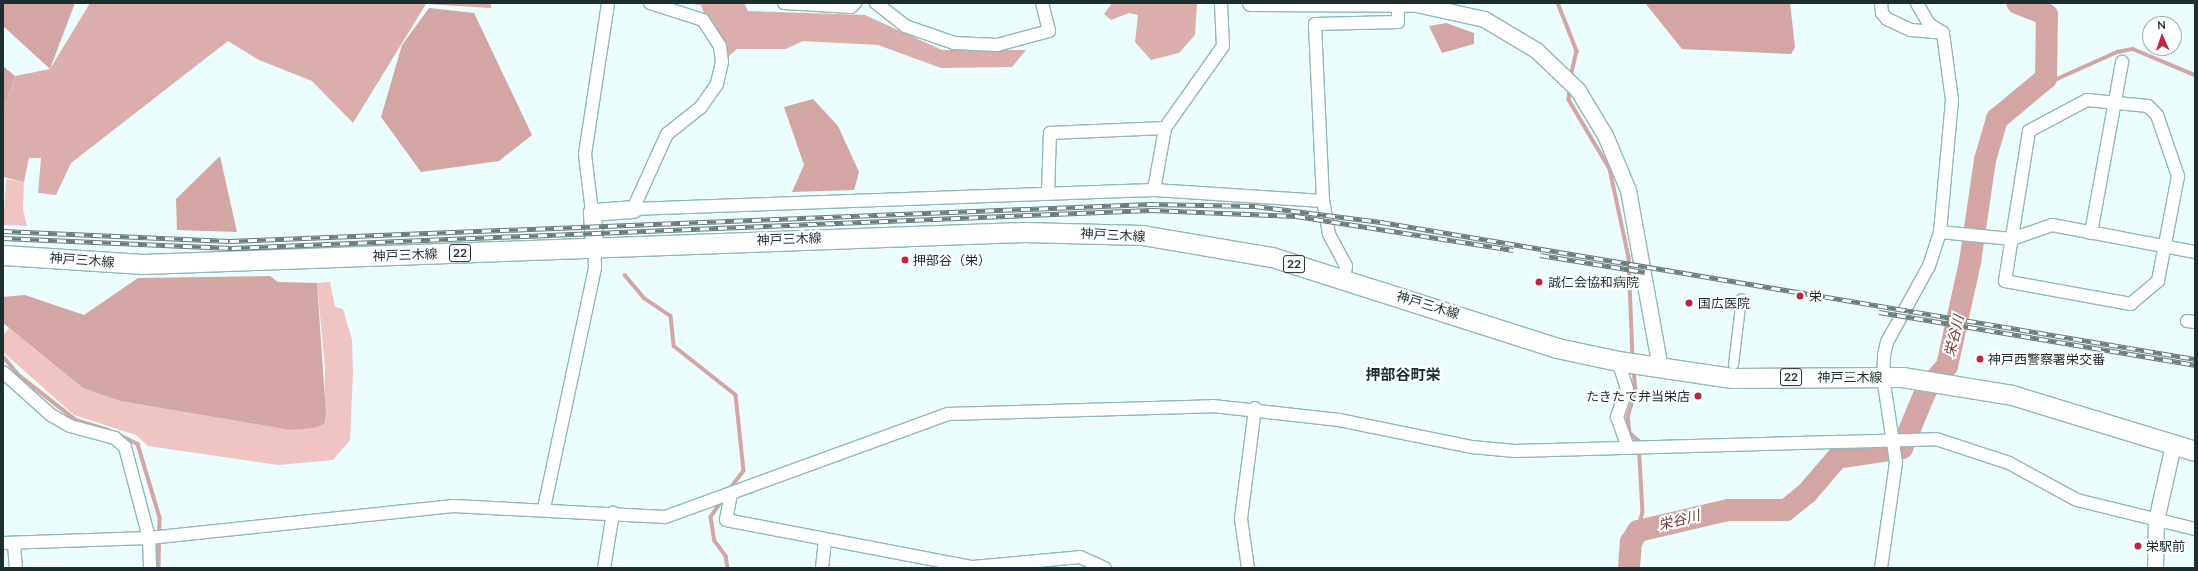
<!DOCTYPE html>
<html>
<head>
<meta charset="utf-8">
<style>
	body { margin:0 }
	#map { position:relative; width:2198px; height:571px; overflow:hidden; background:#ecfdfd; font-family:Lato,"Noto Sans JP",sans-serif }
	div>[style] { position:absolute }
	.green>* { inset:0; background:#f1c4c4 }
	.forest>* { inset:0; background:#dcadad }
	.water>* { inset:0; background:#d4a5a5 }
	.stream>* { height:3.5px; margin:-1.75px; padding:0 1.75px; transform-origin:1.75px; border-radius:1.75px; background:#d4a5a5 }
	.river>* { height:22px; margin:-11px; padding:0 11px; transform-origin:11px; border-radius:11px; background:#d4a5a5 }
	.roads { filter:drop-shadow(1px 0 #90b9ba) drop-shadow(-1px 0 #90b9ba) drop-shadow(0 1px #90b9ba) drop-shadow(0 -1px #90b9ba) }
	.pedestrian>* { height:9px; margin:-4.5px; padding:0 4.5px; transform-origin:4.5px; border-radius:4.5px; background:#fff }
	.minor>* { height:12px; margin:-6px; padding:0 6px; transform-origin:6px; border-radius:6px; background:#fff }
	.tertiary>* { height:15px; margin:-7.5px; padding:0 7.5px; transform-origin:7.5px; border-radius:7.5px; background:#fff }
	.secondary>* { height:17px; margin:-8.5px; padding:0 8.5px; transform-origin:8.5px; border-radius:8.5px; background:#fff }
	.primary>* { height:19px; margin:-9.5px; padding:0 9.5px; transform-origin:9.5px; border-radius:9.5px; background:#fff }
	.rail>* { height:4.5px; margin-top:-2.25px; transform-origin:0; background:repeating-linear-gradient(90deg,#fff 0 9px,#6b7c7c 0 18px); box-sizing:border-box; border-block:1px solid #6b7c7c }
	.dots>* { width:11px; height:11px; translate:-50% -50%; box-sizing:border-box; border:2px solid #fff; border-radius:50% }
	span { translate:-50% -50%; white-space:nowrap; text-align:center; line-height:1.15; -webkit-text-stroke:4px #fff; paint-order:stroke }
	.shield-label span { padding:1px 3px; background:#fff; border:1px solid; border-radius:3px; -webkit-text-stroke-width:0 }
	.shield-label { font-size:12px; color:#1e2e2f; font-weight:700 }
	.street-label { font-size:13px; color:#1e2e2f }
	.poi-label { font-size:13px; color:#1e2e2f }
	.left { translate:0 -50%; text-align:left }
	.right { translate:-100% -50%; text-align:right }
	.water-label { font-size:14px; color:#723539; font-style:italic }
	.quarter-label { font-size:15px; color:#1e2e2f; font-weight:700 }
	.frame { position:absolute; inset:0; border:4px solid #1e2e2f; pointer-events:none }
	.north { position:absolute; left:2142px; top:16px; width:40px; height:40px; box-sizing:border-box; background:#fff; border:1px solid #a5abac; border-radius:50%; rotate:357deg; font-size:11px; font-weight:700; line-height:16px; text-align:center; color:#1e2e2f }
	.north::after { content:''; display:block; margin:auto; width:14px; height:18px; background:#b9283e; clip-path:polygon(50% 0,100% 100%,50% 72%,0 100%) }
</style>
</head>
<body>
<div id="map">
	<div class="green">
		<div style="clip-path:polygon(6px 179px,24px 182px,23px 209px,27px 226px,3px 225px)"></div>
		<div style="clip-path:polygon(330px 282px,335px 307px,343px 309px,352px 340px,353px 373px,350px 440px,333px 460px,278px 465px,148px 446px,136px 435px,74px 415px,3px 352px,3px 335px,9px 328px,83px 388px,120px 401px,290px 430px,324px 424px,325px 368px,317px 283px)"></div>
	</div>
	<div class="forest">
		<div style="clip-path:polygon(90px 3px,491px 3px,491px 8px,426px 4px,353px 123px,312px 81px,259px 60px,228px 41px,71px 163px,56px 195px,38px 193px,41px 158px,29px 158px,24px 182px,3px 177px,3px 112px,15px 76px,50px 69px)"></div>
		<div style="clip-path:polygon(683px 3px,744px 3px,748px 11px,865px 15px,942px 50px,1026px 50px,1012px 67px,941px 68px,878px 45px,803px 41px,786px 49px,737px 49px,722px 62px,701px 5px)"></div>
		<div style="clip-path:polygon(1112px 3px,1197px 3px,1195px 35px,1179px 53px,1151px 60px,1135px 42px,1138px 15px,1129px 13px,1111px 20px,1104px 14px)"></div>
	</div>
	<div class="water">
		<div style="clip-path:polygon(3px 3px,75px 3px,50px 69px,3px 26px)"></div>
		<div style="clip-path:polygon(1645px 3px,1790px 3px,1795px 47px,1791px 54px,1682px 49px)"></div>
		<div style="clip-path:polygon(429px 8px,474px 13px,532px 135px,499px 161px,421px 172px,381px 117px,402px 45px)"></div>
		<div style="clip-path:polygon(1446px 23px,1474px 33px,1474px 44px,1442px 53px,1429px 26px)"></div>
		<div style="clip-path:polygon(3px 66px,15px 76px,3px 112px)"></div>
		<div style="clip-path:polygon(813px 99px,838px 126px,859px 172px,854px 190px,792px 192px,804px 165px,784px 107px)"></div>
		<div style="clip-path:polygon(220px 156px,237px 232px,177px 230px,176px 199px)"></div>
		<div style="clip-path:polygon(270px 276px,278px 282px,317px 283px,326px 414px,324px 424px,314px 428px,290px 430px,120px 401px,83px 388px,3px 323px,3px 297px,25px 295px,84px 315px,138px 278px)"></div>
	</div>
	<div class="stream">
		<div style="left:1558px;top:3px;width:52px;rotate:68.4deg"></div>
		<div style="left:1577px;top:51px;width:27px;rotate:103deg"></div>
		<div style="left:2046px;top:78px;width:11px;rotate:5deg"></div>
		<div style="left:2057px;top:79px;width:66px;rotate:-24.2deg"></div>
		<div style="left:2117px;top:52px;width:16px;rotate:-11deg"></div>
		<div style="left:2133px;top:49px;width:67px;rotate:22.8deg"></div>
		<div style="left:1570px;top:89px;width:11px;rotate:95deg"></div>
		<div style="left:1569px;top:100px;width:80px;rotate:59.3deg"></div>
		<div style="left:1610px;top:169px;width:91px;rotate:77.9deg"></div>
		<div style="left:1629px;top:258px;width:100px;rotate:87.7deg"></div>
		<div style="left:625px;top:275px;width:30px;rotate:50deg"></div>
		<div style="left:644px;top:298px;width:32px;rotate:34deg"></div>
		<div style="left:671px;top:316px;width:30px;rotate:84deg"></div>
		<div style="left:674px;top:346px;width:79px;rotate:38.3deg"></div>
		<div style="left:736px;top:395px;width:76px;rotate:84deg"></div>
		<div style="left:744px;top:471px;width:21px;rotate:127deg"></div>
		<div style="left:3px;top:356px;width:26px;rotate:50deg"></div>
		<div style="left:20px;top:376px;width:71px;rotate:38.2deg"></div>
		<div style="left:76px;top:420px;width:34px;rotate:17deg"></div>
		<div style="left:1634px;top:370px;width:22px;rotate:85deg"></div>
		<div style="left:1636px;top:392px;width:25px;rotate:108deg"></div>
		<div style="left:1628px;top:416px;width:17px;rotate:83deg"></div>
		<div style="left:1630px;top:433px;width:12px;rotate:42deg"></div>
		<div style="left:1639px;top:441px;width:71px;rotate:86.8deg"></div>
		<div style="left:1643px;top:512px;width:20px;rotate:105deg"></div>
		<div style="left:116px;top:433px;width:25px;rotate:27deg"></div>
		<div style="left:138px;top:444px;width:77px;rotate:73.4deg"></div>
		<div style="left:160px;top:518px;width:50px;rotate:91.1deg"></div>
		<div style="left:723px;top:500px;width:21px;rotate:125deg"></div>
		<div style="left:711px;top:517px;width:24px;rotate:81deg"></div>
		<div style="left:715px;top:541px;width:19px;rotate:54deg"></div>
		<div style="left:726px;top:556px;width:12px;rotate:81deg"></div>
	</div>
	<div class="river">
		<div style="left:1629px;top:568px;width:26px;rotate:-86deg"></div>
		<div style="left:1631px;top:542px;width:13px;rotate:-58deg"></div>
		<div style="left:1638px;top:531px;width:92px;rotate:-13.1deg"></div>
		<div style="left:1728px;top:510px;width:58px"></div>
		<div style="left:1786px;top:510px;width:27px;rotate:-39deg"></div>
		<div style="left:1807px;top:493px;width:46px;rotate:-49.4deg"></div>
		<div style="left:1837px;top:458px;width:66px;rotate:-8.7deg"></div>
		<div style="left:1902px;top:448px;width:63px;rotate:-67.5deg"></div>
		<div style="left:1926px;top:390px;width:32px;rotate:-49deg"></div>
		<div style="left:1947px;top:366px;width:107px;rotate:-77.5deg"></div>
		<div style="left:1970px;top:262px;width:103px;rotate:-81.6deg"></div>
		<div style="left:1985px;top:160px;width:43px;rotate:-73.7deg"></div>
		<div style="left:1997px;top:119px;width:64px;rotate:-39.9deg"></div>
		<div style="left:2046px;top:78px;width:63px;rotate:-89.1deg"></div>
		<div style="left:2047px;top:15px;width:32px;rotate:-158deg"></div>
	</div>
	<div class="roads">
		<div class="pedestrian">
			<div style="left:1733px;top:364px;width:66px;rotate:-83.1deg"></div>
		</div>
		<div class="minor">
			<div style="left:650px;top:3px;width:56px;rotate:17.8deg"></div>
			<div style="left:703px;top:20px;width:31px;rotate:57deg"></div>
			<div style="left:720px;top:46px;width:16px;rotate:83deg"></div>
			<div style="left:722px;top:62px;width:23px;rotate:103deg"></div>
			<div style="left:717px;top:84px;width:28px;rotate:125deg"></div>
			<div style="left:701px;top:107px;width:43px;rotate:141.5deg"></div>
			<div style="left:667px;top:134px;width:82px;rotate:114.4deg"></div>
			<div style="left:633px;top:209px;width:521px;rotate:-2.09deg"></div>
			<div style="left:1154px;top:190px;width:169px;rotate:3.7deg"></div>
			<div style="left:784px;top:3px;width:67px;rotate:3.4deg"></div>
			<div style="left:851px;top:7px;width:6px;rotate:-45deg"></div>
			<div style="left:876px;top:3px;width:37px;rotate:38deg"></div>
			<div style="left:905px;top:26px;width:52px;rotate:19.1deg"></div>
			<div style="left:954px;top:43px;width:43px;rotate:2.7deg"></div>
			<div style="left:997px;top:45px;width:54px;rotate:-15.1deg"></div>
			<div style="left:1049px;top:31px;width:29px;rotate:-104deg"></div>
			<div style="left:1881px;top:3px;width:10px;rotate:84deg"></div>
			<div style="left:1882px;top:13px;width:8px;rotate:50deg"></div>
			<div style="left:1887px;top:19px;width:26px;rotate:25deg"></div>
			<div style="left:1911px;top:30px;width:32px;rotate:5deg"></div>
			<div style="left:2087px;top:100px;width:61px;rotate:5.6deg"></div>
			<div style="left:2148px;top:106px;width:13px;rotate:45deg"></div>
			<div style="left:2157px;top:115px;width:65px;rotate:71deg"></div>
			<div style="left:2178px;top:176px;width:107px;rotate:100.8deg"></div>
			<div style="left:2158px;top:281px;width:35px;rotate:140deg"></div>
			<div style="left:2131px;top:304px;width:128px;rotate:-169.7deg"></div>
			<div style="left:2005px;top:281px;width:152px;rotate:-80.9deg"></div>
			<div style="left:2029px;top:131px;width:66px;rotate:-28.1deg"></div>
			<div style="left:1154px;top:190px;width:63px;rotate:-79.9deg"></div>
			<div style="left:1165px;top:128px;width:100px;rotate:-54.7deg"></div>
			<div style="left:1223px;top:46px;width:43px;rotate:-92.7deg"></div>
			<div style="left:1048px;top:193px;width:60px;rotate:-88.1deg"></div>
			<div style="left:1050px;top:133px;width:115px;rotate:-2.5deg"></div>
			<div style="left:592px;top:212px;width:58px;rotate:-96.9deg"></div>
			<div style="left:585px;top:154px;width:153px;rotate:-81.3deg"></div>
			<div style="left:1940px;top:232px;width:72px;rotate:5.6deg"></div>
			<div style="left:2012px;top:239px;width:42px;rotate:-19.3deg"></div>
			<div style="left:2052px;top:225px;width:146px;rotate:10.7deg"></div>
			<div style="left:2091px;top:233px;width:174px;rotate:-79.7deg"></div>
			<div style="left:1344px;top:279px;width:13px;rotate:-81deg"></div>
			<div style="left:1346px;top:266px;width:36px;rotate:-118deg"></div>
			<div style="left:1329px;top:234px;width:34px;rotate:-100deg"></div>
			<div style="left:1323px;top:201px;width:177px;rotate:-92.6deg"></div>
			<div style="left:1315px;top:24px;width:83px;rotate:-1.4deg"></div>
			<div style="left:1398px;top:22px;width:18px;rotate:-90deg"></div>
			<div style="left:2187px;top:321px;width:8px;rotate:7deg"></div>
			<div style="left:1618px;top:361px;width:29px;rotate:72deg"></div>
			<div style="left:1627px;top:389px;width:30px;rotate:110deg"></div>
			<div style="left:1617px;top:417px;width:32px;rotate:70deg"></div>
			<div style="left:3px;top:372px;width:64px;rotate:41.9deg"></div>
			<div style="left:51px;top:415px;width:22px;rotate:30deg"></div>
			<div style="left:70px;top:426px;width:47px;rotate:14.9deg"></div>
			<div style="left:115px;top:438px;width:13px;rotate:42deg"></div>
			<div style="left:125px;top:447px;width:94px;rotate:75.2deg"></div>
			<div style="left:149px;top:538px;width:30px;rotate:88deg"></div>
			<div style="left:731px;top:494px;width:26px;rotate:101deg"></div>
			<div style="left:726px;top:520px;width:251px;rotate:10.8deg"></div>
			<div style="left:973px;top:567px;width:107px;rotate:-5.3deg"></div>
			<div style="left:1080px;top:557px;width:27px;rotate:24deg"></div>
			<div style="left:544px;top:508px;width:245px;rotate:-78deg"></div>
			<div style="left:595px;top:268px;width:26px;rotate:-92deg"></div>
			<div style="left:3px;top:543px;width:146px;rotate:-2deg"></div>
			<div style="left:149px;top:538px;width:306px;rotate:-6deg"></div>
			<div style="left:453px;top:506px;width:212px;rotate:3deg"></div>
			<div style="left:665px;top:517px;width:301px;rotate:-20deg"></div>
			<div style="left:948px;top:414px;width:265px;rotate:-1.7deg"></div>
			<div style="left:1213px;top:406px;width:127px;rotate:6.3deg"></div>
			<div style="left:1339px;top:420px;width:136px;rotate:11.5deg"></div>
			<div style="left:1472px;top:447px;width:43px;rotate:5.3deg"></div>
			<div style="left:1515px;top:451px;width:421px;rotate:-1.6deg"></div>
			<div style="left:1936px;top:439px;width:77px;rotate:18.2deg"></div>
			<div style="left:2009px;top:463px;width:77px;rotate:28.6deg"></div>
			<div style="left:2077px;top:500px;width:122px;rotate:13.8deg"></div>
			<div style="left:14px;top:545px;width:23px;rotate:85deg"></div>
			<div style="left:604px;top:568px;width:56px;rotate:-80.7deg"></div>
			<div style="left:822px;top:568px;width:29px;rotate:-84deg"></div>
			<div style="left:1248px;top:568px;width:49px;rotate:-98.1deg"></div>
			<div style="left:1241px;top:519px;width:112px;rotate:-82.8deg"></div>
			<div style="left:1881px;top:568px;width:107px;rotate:-81.9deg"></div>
			<div style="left:1896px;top:462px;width:86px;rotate:-98.7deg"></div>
			<div style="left:1883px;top:377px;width:22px;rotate:-87deg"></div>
			<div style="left:1884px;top:355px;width:13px;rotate:-77deg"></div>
			<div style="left:1887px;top:342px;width:87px;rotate:-61.1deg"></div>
			<div style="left:1929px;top:266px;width:36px;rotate:-72deg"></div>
			<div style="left:1940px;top:232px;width:133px;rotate:-84.8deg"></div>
			<div style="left:1952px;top:100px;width:68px;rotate:-97.7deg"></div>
			<div style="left:1943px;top:33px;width:17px;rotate:-147deg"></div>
			<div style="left:1929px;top:24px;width:24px;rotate:-120deg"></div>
		</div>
		<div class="tertiary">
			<div style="left:1250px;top:3px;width:166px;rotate:0.3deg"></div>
			<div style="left:1416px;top:4px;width:70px;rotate:12.4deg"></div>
			<div style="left:1484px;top:19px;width:61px;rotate:30.8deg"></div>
			<div style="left:1536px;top:50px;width:57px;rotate:43.6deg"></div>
			<div style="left:1577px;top:89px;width:54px;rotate:58.7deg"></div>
			<div style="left:1605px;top:135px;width:60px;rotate:67.3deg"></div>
			<div style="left:1628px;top:190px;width:181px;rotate:79.8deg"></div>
			<div style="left:2155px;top:568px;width:48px;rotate:-88.8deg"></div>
			<div style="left:2156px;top:520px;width:77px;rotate:-77.2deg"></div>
		</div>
		<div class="secondary">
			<div style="left:594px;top:242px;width:30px;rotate:-94deg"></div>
			<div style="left:592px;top:212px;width:41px;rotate:-4.2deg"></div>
		</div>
		<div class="primary">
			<div style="left:3px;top:255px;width:140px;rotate:3.7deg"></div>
			<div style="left:143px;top:264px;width:881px;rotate:-2.08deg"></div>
			<div style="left:1023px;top:232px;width:119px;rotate:1.4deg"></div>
			<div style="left:1142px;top:235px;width:132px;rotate:9.6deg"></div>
			<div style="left:1272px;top:257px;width:299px;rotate:17.7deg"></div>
			<div style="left:1557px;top:348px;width:62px;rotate:12deg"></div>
			<div style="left:1618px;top:361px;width:115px;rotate:8.5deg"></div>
			<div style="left:1732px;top:378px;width:170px;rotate:-0.3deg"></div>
			<div style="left:1902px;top:377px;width:111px;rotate:9.3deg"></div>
			<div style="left:2012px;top:395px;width:191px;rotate:17deg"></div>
		</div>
	</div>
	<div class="rail">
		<div style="left:3px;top:231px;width:227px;rotate:2.5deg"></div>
		<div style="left:230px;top:241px;width:921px;rotate:-2.3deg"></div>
		<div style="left:1150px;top:204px;width:105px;rotate:1.1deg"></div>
		<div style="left:1255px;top:206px;width:127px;rotate:7.2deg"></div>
		<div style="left:1381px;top:222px;width:825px;rotate:9.55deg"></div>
		<div style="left:3px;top:238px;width:229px;rotate:2.5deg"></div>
		<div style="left:232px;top:248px;width:920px;rotate:-2.37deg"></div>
		<div style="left:1151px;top:210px;width:145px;rotate:2.4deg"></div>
		<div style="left:1296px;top:216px;width:220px;rotate:8.9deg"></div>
		<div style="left:1540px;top:255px;width:106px;rotate:9.2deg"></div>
		<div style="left:1879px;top:312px;width:320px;rotate:9.5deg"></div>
	</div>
	<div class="dots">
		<div style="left:905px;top:260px;background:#b9283e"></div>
		<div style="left:1539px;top:282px;background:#b9283e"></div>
		<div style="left:1800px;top:296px;background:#b9283e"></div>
		<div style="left:1689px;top:303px;background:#b9283e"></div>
		<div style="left:1980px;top:359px;background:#b9283e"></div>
		<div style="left:1698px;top:396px;background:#b9283e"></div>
		<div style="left:2138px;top:546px;background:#b9283e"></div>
	</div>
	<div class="shield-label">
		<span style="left:460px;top:253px">22</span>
		<span style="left:1294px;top:264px">22</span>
		<span style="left:1791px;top:377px">22</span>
	</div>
	<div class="street-label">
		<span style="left:1113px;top:235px;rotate:3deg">神戸三木線</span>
		<span style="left:789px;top:239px;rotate:-2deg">神戸三木線</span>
		<span style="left:405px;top:255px;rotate:-2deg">神戸三木線</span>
		<span style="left:82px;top:260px;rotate:4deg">神戸三木線</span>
		<span style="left:1428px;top:305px;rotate:17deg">神戸三木線</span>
		<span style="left:1850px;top:377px">神戸三木線</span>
	</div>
	<div class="poi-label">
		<span class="left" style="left:913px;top:260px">押部谷（栄）</span>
		<span class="left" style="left:1548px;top:282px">誠仁会協和病院</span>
		<span class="left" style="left:1809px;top:296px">栄</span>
		<span class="left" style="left:1698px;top:303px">国広医院</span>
		<span class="left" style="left:1988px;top:359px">神戸西警察署栄交番</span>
		<span class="right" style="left:1690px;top:396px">たきたて弁当栄店</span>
		<span class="left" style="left:2146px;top:546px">栄駅前</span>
	</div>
	<div class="water-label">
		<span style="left:1954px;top:336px;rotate:-77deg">栄谷川</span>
		<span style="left:1679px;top:520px;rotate:-14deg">栄谷川</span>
	</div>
	<div class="quarter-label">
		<span style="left:1403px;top:375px">押部谷町栄</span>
	</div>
	<div class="frame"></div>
	<div class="north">N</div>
</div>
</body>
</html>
